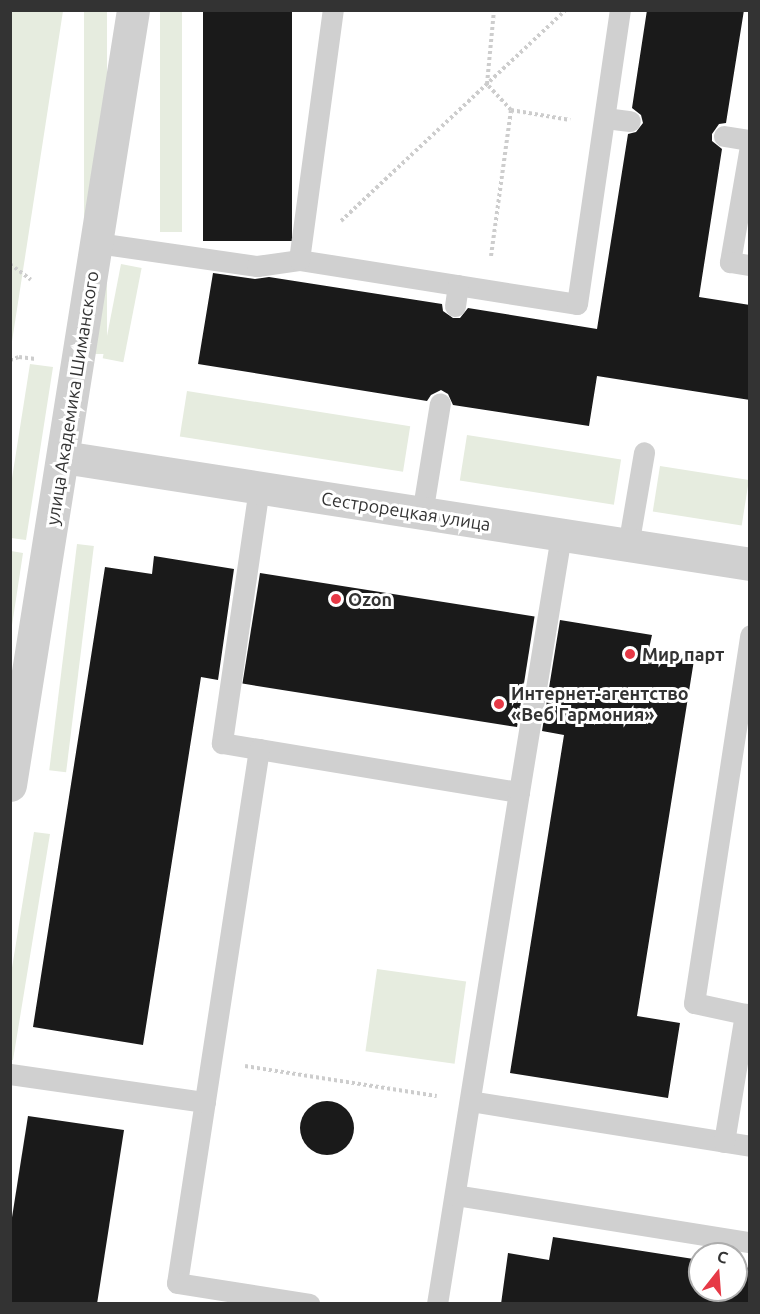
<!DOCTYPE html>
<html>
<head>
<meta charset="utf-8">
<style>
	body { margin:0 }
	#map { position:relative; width:760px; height:1314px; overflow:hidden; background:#fff; font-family:Ubuntu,sans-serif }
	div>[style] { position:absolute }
	.green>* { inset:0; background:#e6ecdf; transform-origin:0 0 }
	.building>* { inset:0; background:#1a1a1a; transform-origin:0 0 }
	.round { border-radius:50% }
	.path>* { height:4px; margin-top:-2px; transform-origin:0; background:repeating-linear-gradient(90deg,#cdcdcd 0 3px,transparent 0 6px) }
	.service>* { height:21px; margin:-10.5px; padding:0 10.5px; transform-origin:10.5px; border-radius:10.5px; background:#d0d0d0 }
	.minor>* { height:33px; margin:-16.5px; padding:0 16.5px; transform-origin:16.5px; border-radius:16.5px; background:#d0d0d0 }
	.tertiary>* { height:33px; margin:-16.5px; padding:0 16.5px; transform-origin:16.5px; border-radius:16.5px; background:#d0d0d0 }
	.dots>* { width:16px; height:16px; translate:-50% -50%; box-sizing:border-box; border:3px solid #fff; border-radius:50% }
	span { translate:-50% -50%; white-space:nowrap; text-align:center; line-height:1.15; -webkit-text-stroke:6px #fff; paint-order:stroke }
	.street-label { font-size:18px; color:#333 }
	.poi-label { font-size:18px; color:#333; font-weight:700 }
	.left { translate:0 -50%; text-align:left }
	.frame { position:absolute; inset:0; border:12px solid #333; pointer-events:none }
	.north { position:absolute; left:688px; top:1242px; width:60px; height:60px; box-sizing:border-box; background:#fff; border:2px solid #adadad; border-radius:50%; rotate:17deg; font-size:16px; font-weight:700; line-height:24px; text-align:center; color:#333 }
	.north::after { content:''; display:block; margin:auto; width:21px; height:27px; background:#e63946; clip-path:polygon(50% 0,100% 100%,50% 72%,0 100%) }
</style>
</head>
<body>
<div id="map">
	<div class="green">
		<div style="clip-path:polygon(11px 10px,63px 11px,11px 348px,10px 11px)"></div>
		<div style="left:84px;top:11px;width:23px;height:343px"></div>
		<div style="left:160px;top:11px;width:22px;height:221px"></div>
		<div style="left:121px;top:264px;width:21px;height:96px;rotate:11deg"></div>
		<div style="clip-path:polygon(30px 364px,53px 367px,26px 540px,11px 538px,10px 491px)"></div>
		<div style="left:187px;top:391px;width:226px;height:46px;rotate:9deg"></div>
		<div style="left:467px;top:435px;width:156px;height:46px;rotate:9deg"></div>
		<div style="left:660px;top:466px;width:90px;height:46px;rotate:9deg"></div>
		<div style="left:77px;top:544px;width:17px;height:228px;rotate:7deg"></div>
		<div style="clip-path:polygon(11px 551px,23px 553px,11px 632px,10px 551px)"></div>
		<div style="clip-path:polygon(34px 832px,50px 834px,13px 1060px,10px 1060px,11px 974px)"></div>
		<div style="left:377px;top:969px;width:90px;height:83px;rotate:8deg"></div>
	</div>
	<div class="building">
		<div style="left:203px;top:10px;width:89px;height:231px"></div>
		<div style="clip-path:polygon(647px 10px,744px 10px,726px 123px,719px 124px,712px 134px,712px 141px,722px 149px,699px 297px,750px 305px,750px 400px,597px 376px,589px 426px,453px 405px,448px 394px,441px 390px,431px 395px,427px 401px,198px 364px,213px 273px,255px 279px,269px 277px,442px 304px,443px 311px,453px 318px,460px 318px,468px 308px,597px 329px,628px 134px,636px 132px,643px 123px,641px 115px,632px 108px)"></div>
		<div style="clip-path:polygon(154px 556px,234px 569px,218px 680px,201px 677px,143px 1045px,33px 1027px,105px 567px,152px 574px)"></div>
		<div style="left:260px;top:573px;width:278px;height:112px;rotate:9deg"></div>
		<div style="clip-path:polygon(560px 620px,652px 635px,648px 653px,694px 660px,637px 1016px,680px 1023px,668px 1098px,510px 1073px,564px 735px,542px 731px)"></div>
		<div class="round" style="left:300px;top:1101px;width:54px;height:54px"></div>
		<div style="clip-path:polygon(28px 1116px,124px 1130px,97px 1304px,10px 1304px,10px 1230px)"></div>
		<div style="clip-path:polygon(553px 1237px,700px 1260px,700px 1290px,736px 1290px,736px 1266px,750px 1268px,750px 1304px,501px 1304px,508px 1253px,549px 1260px)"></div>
	</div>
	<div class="path">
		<div style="left:511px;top:110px;width:60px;rotate:9.6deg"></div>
		<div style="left:341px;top:221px;width:308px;rotate:-43.2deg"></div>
		<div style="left:491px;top:256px;width:147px;rotate:-82.2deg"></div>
		<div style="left:511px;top:110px;width:35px;rotate:-133deg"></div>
		<div style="left:487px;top:84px;width:74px;rotate:-84.6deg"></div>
		<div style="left:10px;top:264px;width:26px;rotate:37deg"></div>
		<div style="left:10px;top:360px;width:9px;rotate:-18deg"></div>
		<div style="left:19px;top:357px;width:17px;rotate:7deg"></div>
		<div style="left:245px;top:1066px;width:194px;rotate:8.9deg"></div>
	</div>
	<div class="service">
		<div style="left:605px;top:118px;width:25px;rotate:7deg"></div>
		<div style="left:724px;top:136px;width:26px;rotate:9deg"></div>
		<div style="left:750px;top:146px;width:118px;rotate:99.8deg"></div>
		<div style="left:730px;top:262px;width:20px;rotate:9deg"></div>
		<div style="left:97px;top:243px;width:162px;rotate:8.2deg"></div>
		<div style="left:257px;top:266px;width:42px;rotate:-8.1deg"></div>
		<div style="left:299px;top:260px;width:281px;rotate:9deg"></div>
		<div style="left:577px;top:304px;width:297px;rotate:-81.7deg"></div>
		<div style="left:299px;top:260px;width:252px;rotate:-82.3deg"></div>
		<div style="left:455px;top:306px;width:21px;rotate:-82deg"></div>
		<div style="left:259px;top:488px;width:258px;rotate:98.3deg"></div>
		<div style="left:222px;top:743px;width:301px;rotate:9.4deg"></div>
		<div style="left:519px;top:792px;width:519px;rotate:99.1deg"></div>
		<div style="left:422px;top:514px;width:112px;rotate:-80.8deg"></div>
		<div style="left:628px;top:546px;width:95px;rotate:-80.3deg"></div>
		<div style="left:259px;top:749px;width:540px;rotate:98.73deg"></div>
		<div style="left:177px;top:1283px;width:134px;rotate:9deg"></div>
		<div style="left:519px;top:792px;width:259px;rotate:-80.7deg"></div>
		<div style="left:10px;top:1074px;width:197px;rotate:8.2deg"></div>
		<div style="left:470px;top:1101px;width:284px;rotate:9.1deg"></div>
		<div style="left:724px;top:1142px;width:130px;rotate:-80.7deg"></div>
		<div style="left:745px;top:1014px;width:52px;rotate:-167.8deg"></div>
		<div style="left:694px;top:1003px;width:372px;rotate:-81.3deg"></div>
		<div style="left:455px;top:1195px;width:299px;rotate:9.1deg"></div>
	</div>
	<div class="minor">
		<div style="left:63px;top:457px;width:695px;rotate:8.85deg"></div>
	</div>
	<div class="tertiary">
		<div style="left:10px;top:785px;width:785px;rotate:-80.98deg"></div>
	</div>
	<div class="dots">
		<div style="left:336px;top:599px;background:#e63946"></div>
		<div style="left:630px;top:654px;background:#e63946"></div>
		<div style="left:499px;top:704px;background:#e63946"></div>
	</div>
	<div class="street-label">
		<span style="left:72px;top:398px;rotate:-81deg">улица Академика Шиманского</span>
		<span style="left:406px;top:511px;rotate:9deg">Сестрорецкая улица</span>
	</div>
	<div class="poi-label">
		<span class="left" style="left:348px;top:599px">Ozon</span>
		<span class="left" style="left:642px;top:654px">Мир парт</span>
		<span class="left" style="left:511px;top:704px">Интернет-агентство<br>«Веб Гармония»</span>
	</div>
	<div class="frame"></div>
	<div class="north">С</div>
</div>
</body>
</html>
